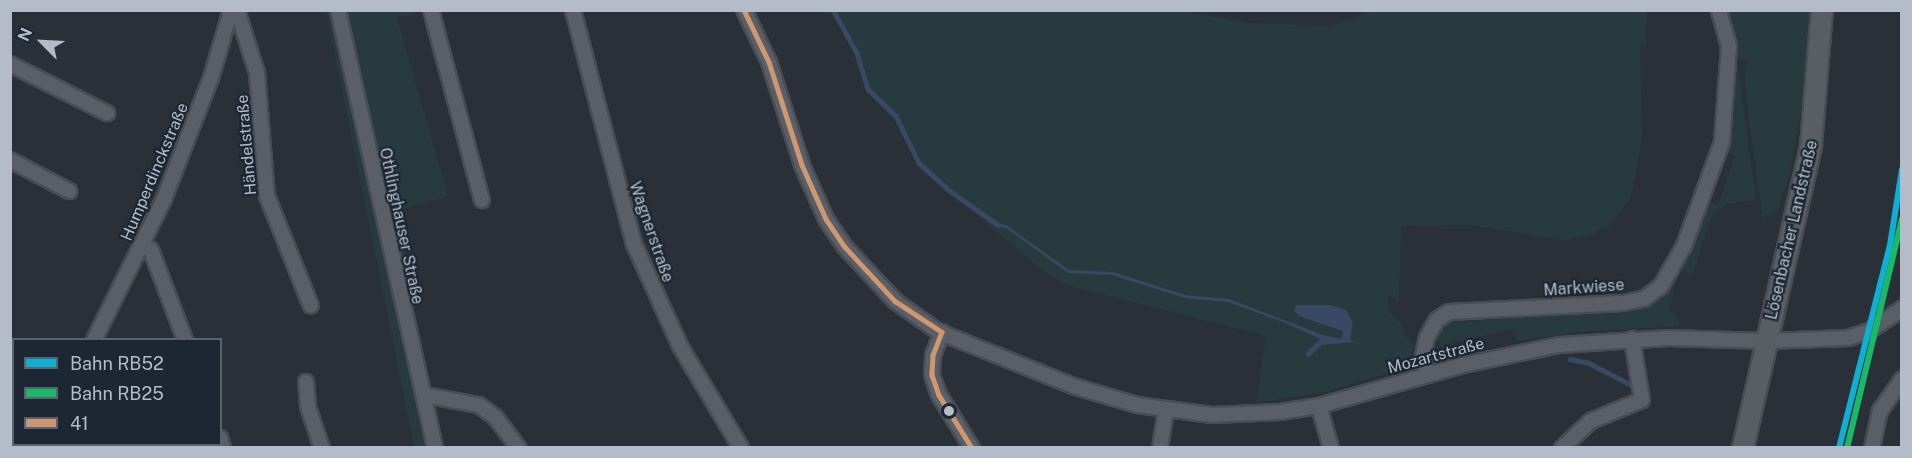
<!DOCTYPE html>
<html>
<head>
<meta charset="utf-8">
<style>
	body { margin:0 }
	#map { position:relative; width:1912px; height:458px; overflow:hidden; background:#2a3038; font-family:"Public Sans",sans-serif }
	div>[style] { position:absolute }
	.green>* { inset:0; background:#273a3e }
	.water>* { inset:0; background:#384963 }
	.stream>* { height:4.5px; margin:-2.25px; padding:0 2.25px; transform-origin:2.25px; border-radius:2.25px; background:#384963 }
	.roads { filter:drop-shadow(2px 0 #484c53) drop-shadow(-2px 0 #484c53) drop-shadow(0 2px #484c53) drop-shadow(0 -2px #484c53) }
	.street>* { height:14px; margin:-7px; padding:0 7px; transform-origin:7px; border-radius:7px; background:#5a5e66 }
	.secondary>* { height:20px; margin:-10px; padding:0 10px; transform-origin:10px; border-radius:10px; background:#595d64 }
	.bus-1>* { height:4.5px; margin:-2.25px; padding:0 2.25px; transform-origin:2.25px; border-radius:2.25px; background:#cd976f }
	.rail-1>* { height:6px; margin:-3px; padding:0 3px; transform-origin:3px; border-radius:3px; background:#0dafd3 }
	.rail-2>* { height:6px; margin:-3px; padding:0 3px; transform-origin:3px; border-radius:3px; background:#1ab867 }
	.dots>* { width:16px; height:16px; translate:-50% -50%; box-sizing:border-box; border:3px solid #1d2633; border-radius:50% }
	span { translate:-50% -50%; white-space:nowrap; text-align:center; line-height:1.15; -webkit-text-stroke:4.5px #1d2633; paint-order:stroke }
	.street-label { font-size:16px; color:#b4bcc9 }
	.frame { position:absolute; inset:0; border:12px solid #b4bcc9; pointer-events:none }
	.legend { position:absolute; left:12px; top:338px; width:210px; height:108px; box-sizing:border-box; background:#1d2633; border:2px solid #59626f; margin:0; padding:8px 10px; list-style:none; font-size:18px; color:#b4bcc9 }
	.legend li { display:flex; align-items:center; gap:12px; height:30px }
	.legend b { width:30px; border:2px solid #59626f }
	.north { position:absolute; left:12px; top:12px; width:60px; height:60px; -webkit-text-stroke:4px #1d2633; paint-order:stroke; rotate:294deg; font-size:16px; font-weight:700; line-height:24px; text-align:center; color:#b4bcc9 }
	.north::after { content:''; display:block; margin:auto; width:21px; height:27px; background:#b4bcc9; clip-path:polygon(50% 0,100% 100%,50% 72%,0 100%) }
</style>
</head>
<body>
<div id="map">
	<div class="green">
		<div style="clip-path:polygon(1175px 10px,1251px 23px,1329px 26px,1376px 10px,1647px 11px,1646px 46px,1640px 46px,1642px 140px,1631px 197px,1610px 225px,1590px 235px,1563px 240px,1469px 225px,1401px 226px,1399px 303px,1389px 294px,1388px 310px,1400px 322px,1410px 343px,1416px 342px,1406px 367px,1327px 392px,1256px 403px,1266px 336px,1067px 285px,1042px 270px,920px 168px,893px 118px,866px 91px,854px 54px,837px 18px,832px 13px,813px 11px)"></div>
		<div style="clip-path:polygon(326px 11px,331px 11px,429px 447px,414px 447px)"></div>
		<div style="clip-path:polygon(345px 11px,422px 11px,397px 18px,448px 196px,403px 209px,421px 296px,407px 300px)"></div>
		<div style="clip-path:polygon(1726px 11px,1809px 11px,1809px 65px,1790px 172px,1778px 209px,1772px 216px,1766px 215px,1763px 222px,1746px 97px,1744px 69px,1749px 60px,1738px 58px)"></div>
		<div style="clip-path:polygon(1733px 69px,1738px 69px,1756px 200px,1727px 204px,1711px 217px,1693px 274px,1679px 271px,1669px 310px,1678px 317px,1680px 326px,1577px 332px,1517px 341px,1514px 329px,1472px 338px,1475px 350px,1468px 352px,1465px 340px,1443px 345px,1443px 353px,1437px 337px,1448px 323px,1636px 309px,1664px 298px,1709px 203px,1718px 205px,1735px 155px,1725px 152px)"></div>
	</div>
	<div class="water">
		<div style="clip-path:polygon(995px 223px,1006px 225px,1069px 270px,1113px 272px,1185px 295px,1229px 299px,1323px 335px,1341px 339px,1343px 331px,1299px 316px,1294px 311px,1296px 305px,1330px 305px,1346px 310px,1353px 323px,1350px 340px,1356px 342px,1322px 345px,1308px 358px,1305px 354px,1320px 339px,1283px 322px,1228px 302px,1185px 298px,1112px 275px,1068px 273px,1006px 228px,993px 226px)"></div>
	</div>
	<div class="stream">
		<div style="left:833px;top:10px;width:49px;rotate:60.8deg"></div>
		<div style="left:857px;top:53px;width:38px;rotate:73deg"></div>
		<div style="left:868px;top:89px;width:39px;rotate:44deg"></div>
		<div style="left:896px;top:116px;width:52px;rotate:63.9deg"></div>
		<div style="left:919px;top:163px;width:40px;rotate:42deg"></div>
		<div style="left:949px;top:190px;width:60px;rotate:35.5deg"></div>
		<div style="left:1570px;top:359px;width:19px;rotate:12deg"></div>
		<div style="left:1589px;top:363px;width:46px;rotate:27.1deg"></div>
	</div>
	<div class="roads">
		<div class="street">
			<div style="left:237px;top:10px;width:66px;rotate:72.4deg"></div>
			<div style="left:257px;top:73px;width:123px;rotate:85.4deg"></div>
			<div style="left:267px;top:196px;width:118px;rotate:68.2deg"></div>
			<div style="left:338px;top:10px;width:449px;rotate:77.5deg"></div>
			<div style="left:431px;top:10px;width:197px;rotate:75deg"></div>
			<div style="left:573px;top:10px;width:242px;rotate:75.4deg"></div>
			<div style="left:634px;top:244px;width:112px;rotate:65.7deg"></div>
			<div style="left:680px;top:346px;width:119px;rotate:59.1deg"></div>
			<div style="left:744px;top:10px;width:58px;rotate:64.3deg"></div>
			<div style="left:769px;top:62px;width:108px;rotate:72.2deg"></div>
			<div style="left:802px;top:165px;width:59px;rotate:66deg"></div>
			<div style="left:826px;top:219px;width:34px;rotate:56deg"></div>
			<div style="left:845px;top:247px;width:74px;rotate:47.2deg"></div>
			<div style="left:895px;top:301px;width:54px;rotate:35.2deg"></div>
			<div style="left:939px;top:332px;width:144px;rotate:21.9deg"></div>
			<div style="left:1073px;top:386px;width:67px;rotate:16.5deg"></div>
			<div style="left:1137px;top:405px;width:76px;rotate:7.6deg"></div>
			<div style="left:1212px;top:415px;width:68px;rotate:-2.5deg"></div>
			<div style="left:1280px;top:412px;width:39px;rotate:-9deg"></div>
			<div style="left:1319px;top:406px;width:150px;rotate:-15.9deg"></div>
			<div style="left:1463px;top:365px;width:99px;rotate:-11.7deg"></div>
			<div style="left:1560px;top:345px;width:108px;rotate:-3.7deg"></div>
			<div style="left:1668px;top:338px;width:99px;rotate:1.7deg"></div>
			<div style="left:1767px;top:341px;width:81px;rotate:-2.1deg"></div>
			<div style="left:1848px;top:338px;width:22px;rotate:-18deg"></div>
			<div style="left:1869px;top:331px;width:40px;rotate:-34deg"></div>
			<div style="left:10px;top:64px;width:109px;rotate:26.8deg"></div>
			<div style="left:10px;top:160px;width:67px;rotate:27.7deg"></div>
			<div style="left:143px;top:245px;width:9px;rotate:32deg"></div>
			<div style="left:151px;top:250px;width:96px;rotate:69.3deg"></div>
			<div style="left:942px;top:332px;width:25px;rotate:111deg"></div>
			<div style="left:933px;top:355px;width:20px;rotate:93deg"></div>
			<div style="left:932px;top:375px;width:21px;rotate:71deg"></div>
			<div style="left:939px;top:395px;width:62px;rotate:58.1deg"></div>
			<div style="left:94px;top:340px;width:157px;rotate:-63.6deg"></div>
			<div style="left:164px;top:199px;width:130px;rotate:-68.8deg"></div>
			<div style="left:211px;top:78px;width:71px;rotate:-73.6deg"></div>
			<div style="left:1428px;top:375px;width:20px;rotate:-105deg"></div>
			<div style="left:1423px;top:356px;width:19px;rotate:-78deg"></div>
			<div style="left:1427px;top:337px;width:20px;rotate:-60deg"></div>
			<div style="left:1437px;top:320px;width:14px;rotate:-34deg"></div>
			<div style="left:1449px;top:312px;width:174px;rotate:-3deg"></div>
			<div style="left:1623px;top:303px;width:21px;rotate:-11deg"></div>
			<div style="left:1644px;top:299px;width:21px;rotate:-37deg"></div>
			<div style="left:1661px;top:286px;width:46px;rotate:-60.1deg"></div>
			<div style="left:1684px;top:246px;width:111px;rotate:-69.9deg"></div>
			<div style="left:1722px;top:142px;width:96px;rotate:-85.8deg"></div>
			<div style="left:1729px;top:46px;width:37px;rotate:-106deg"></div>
			<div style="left:306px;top:382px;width:25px;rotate:85deg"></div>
			<div style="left:308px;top:407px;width:43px;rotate:71.1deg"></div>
			<div style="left:424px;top:395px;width:56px;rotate:10.3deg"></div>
			<div style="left:479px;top:405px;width:21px;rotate:37deg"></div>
			<div style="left:496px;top:418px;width:38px;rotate:53deg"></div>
			<div style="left:1319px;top:406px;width:44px;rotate:74.1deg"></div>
			<div style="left:220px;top:438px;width:10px;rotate:73deg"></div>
			<div style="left:10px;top:446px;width:4px;rotate:34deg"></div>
			<div style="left:31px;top:448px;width:4px;rotate:-63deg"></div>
			<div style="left:123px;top:448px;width:4px;rotate:-90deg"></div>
			<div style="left:1160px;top:448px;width:38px;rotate:-81deg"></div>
			<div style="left:1562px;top:448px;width:40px;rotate:-43deg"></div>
			<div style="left:1591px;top:421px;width:55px;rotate:-22.4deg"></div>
			<div style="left:1642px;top:400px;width:62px;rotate:-99.3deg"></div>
			<div style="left:1872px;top:448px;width:38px;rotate:-78deg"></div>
			<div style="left:1880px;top:411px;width:39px;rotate:-55deg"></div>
		</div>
		<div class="secondary">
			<div style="left:1743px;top:448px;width:310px;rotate:-77.3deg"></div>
			<div style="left:1811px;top:146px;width:136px;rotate:-85.4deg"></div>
		</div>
	</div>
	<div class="bus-1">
		<div style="left:744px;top:10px;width:58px;rotate:64.3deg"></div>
		<div style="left:769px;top:62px;width:108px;rotate:72.2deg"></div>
		<div style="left:802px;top:165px;width:59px;rotate:66deg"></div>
		<div style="left:826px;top:219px;width:34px;rotate:56deg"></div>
		<div style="left:845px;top:247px;width:74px;rotate:47.2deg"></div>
		<div style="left:895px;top:301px;width:56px;rotate:33.4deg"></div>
		<div style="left:942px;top:332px;width:25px;rotate:111deg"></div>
		<div style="left:933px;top:355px;width:20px;rotate:93deg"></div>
		<div style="left:932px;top:375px;width:21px;rotate:71deg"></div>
		<div style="left:939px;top:395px;width:62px;rotate:58.1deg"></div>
	</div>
	<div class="rail-1">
		<div style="left:1839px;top:448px;width:209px;rotate:-75.9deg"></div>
		<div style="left:1890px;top:245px;width:77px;rotate:-81deg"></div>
	</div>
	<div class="rail-2">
		<div style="left:1847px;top:448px;width:236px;rotate:-76.5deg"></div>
	</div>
	<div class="dots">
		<div style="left:949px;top:411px;background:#b4bcc9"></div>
	</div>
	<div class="street-label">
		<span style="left:247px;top:145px;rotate:-95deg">Händelstraße</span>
		<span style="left:155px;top:172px;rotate:-67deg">Humperdinckstraße</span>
		<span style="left:401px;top:226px;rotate:78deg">Othlinghauser Straße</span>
		<span style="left:1792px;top:230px;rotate:-77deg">Lösenbacher Landstraße</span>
		<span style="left:651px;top:232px;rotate:71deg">Wagnerstraße</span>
		<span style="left:1584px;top:288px;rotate:-4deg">Markwiese</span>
		<span style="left:1436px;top:356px;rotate:-15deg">Mozartstraße</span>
	</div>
	<div class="frame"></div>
	<ul class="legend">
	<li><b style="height:8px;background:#0dafd3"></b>Bahn RB52</li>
	<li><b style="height:8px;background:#1ab867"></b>Bahn RB25</li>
	<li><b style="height:8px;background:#cd976f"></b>41</li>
	</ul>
	<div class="north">N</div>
</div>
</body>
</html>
